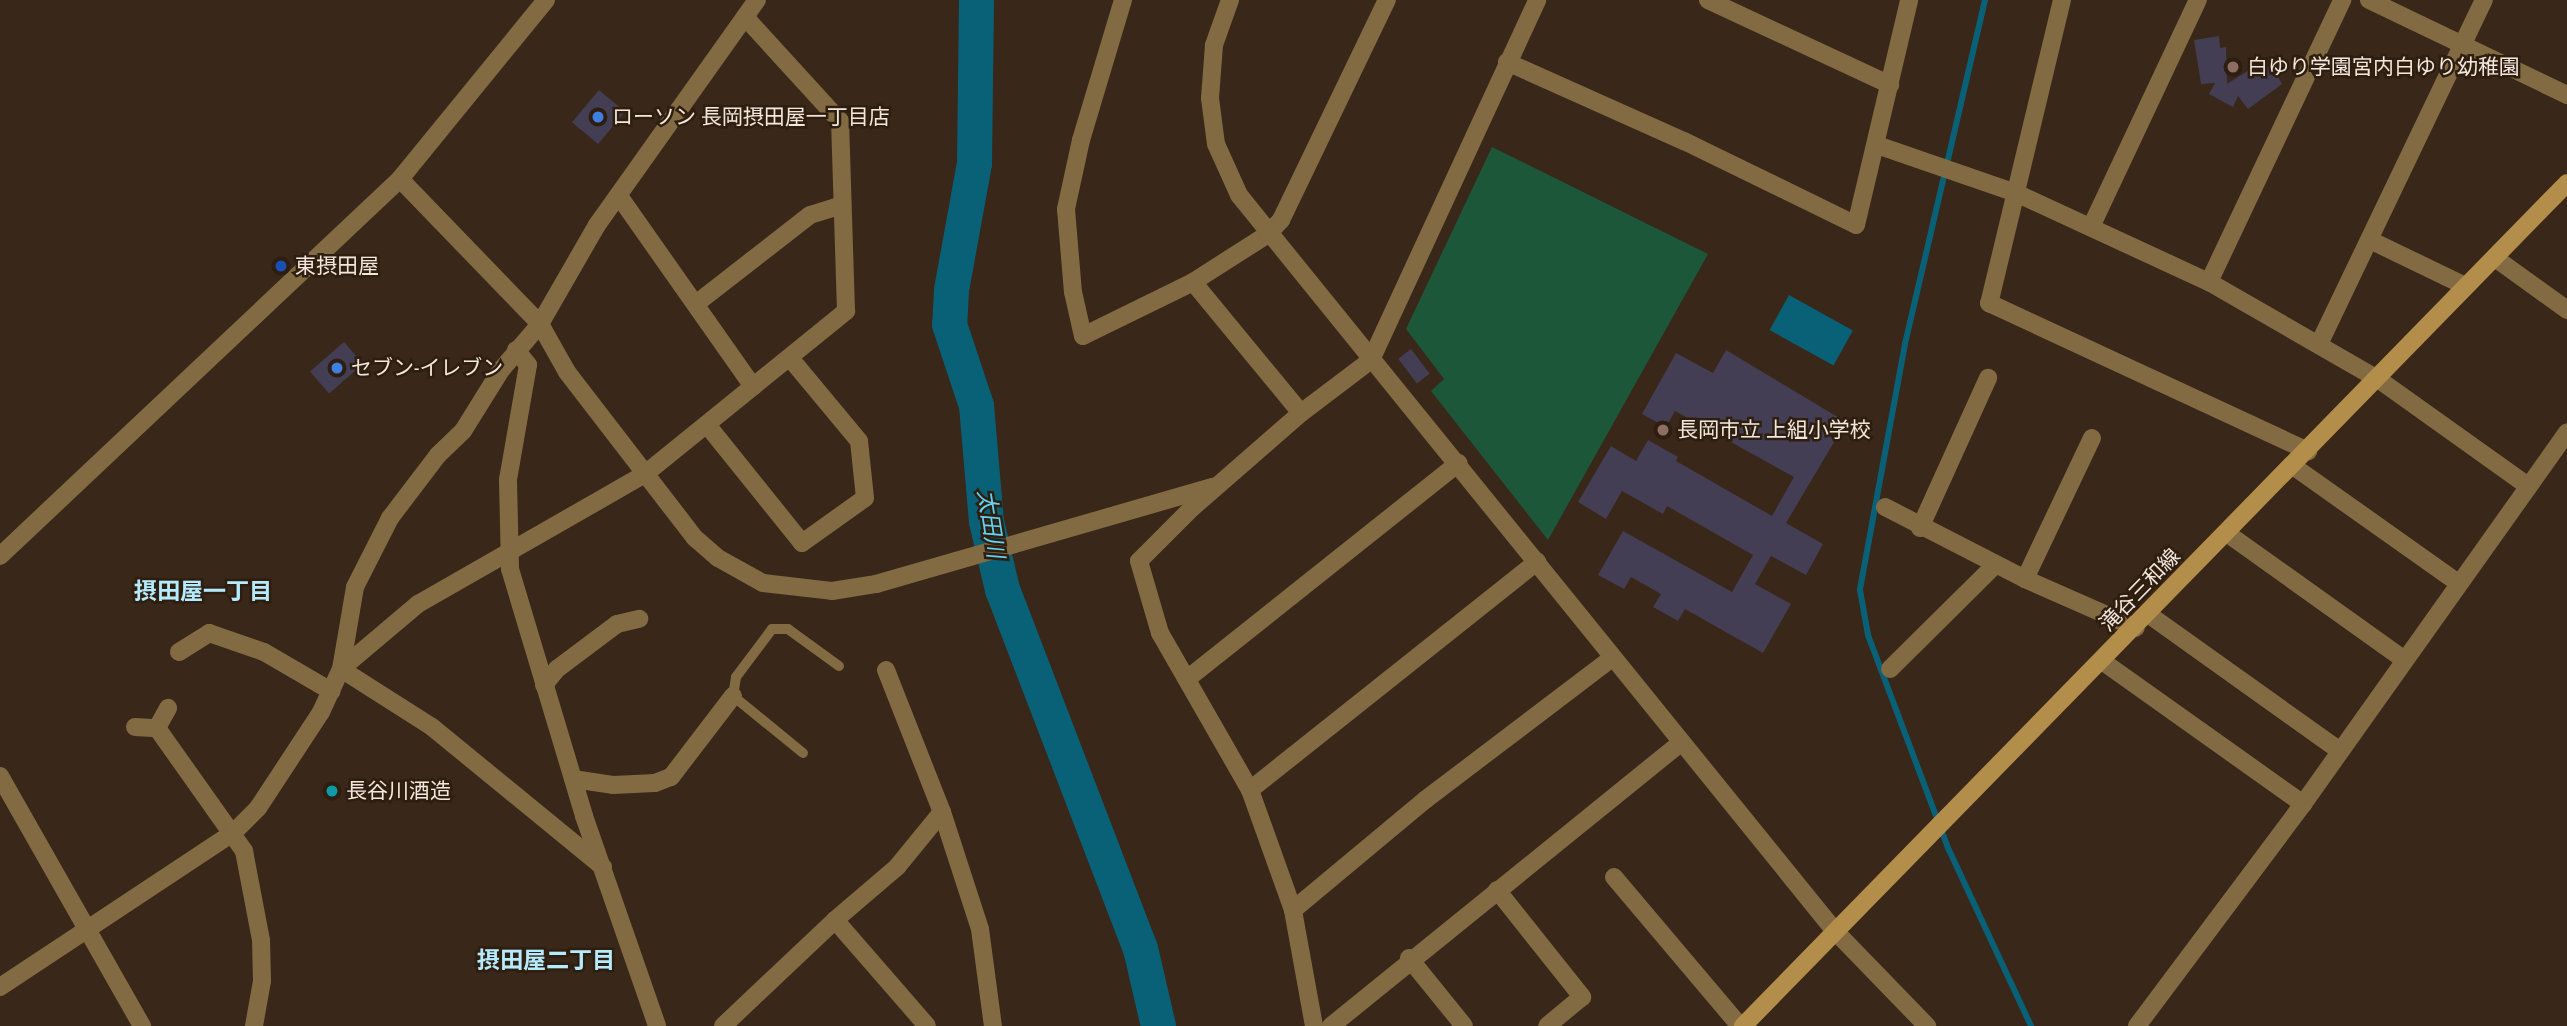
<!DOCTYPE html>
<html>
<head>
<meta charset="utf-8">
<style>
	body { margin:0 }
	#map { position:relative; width:2567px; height:1026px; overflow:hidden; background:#392719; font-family:"Roboto Condensed","Noto Sans JP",sans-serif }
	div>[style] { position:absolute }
	.green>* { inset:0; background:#1d573a }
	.water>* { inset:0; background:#096178; transform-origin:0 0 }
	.stream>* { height:6px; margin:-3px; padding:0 3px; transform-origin:3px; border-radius:3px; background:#096178 }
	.river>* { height:35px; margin:-17.5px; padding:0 17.5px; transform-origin:17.5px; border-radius:17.5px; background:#096178 }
	.building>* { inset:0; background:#433e53; transform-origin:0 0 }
	.service>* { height:10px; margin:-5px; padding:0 5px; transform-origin:5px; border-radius:5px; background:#826a42 }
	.minor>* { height:18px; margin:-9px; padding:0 9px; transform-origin:9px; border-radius:9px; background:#826a42 }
	.secondary>* { height:18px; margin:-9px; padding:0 9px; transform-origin:9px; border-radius:9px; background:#b38d4a }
	.dots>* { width:19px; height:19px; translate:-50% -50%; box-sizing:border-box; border:4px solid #2e1e0f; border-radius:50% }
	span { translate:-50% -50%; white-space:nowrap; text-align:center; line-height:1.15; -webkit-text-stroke:5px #2e1e0f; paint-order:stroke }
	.poi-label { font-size:21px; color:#f2e6dd }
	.left { translate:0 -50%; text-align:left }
	.street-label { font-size:21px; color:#f2e6dd }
	.water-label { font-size:23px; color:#62d1f4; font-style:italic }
	.neighbourhood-label { font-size:23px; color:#b6ebff; font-weight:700 }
</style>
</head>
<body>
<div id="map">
	<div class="green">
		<div style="clip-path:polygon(1492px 147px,1708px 254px,1548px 540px,1431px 391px,1444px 379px,1406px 329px)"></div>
	</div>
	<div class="water">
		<div style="left:1789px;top:295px;width:73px;height:40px;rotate:29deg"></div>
	</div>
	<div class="stream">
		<div style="left:1985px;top:0;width:353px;rotate:103.1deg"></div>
		<div style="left:1905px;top:344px;width:250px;rotate:100.4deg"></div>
		<div style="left:1860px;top:590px;width:46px;rotate:79.9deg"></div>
		<div style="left:1868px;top:635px;width:230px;rotate:69.4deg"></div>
		<div style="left:1949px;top:850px;width:194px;rotate:65deg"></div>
	</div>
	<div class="river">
		<div style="left:976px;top:0;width:163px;rotate:90.7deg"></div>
		<div style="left:974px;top:163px;width:129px;rotate:100.3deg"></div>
		<div style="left:951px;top:290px;width:34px;rotate:93deg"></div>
		<div style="left:949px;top:324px;width:85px;rotate:71.6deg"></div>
		<div style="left:976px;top:405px;width:116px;rotate:85.1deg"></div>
		<div style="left:986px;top:521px;width:70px;rotate:76.8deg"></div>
		<div style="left:1002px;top:589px;width:385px;rotate:69deg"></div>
		<div style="left:1140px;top:948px;width:80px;rotate:77deg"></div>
	</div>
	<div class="building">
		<div style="clip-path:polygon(2219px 36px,2220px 48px,2226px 47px,2227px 84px,2257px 65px,2261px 70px,2271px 65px,2282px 84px,2248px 109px,2238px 96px,2233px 107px,2209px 94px,2215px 83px,2201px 84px,2194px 40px)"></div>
		<div style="left:599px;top:90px;width:34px;height:42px;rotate:40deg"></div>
		<div style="left:344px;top:342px;width:29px;height:45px;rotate:49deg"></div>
		<div style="left:1411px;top:349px;width:31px;height:16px;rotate:53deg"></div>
		<div style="clip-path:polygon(1726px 350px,1846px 422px,1786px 523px,1823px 544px,1806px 575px,1771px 556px,1755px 584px,1791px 604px,1763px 653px,1685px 609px,1678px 621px,1653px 607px,1661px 594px,1631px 577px,1624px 589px,1598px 575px,1623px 531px,1732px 592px,1753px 555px,1667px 506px,1663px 514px,1622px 491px,1606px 519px,1578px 502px,1611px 446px,1636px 461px,1648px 440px,1678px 457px,1676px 461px,1772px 516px,1794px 477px,1675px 411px,1666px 427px,1642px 414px,1676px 353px,1713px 373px)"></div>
	</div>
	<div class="service">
		<div style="left:803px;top:753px;width:90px;rotate:-140.8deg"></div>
		<div style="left:733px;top:696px;width:19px;rotate:-81deg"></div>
		<div style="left:736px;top:677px;width:60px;rotate:-53.1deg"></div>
		<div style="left:772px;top:629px;width:16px"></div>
		<div style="left:788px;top:629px;width:63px;rotate:36deg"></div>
	</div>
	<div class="minor">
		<div style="left:1123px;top:0;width:146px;rotate:106.7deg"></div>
		<div style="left:1081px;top:140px;width:71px;rotate:102.3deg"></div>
		<div style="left:1066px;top:209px;width:83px;rotate:85.2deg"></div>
		<div style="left:1073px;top:292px;width:45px;rotate:77.2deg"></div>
		<div style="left:1083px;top:336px;width:123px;rotate:-26.1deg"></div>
		<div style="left:1193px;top:282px;width:89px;rotate:-32.6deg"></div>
		<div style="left:1268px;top:234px;width:19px;rotate:-47deg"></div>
		<div style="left:1281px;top:220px;width:244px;rotate:-64.3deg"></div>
		<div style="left:1230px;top:0;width:48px;rotate:109.6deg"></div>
		<div style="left:1214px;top:45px;width:53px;rotate:94.3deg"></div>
		<div style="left:1210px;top:98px;width:46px;rotate:82.6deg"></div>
		<div style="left:1216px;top:144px;width:56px;rotate:65.7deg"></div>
		<div style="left:1239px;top:195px;width:946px;rotate:51.01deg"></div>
		<div style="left:1834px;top:930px;width:134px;rotate:45.9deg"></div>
		<div style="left:1708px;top:0;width:201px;rotate:25deg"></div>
		<div style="left:2062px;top:0;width:312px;rotate:103.5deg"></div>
		<div style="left:1989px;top:303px;width:352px;rotate:24.9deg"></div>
		<div style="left:2369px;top:0;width:220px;rotate:25.6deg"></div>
		<div style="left:1507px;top:62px;width:194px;rotate:24.1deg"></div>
		<div style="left:1684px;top:141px;width:191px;rotate:26deg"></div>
		<div style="left:1856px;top:225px;width:231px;rotate:-76.7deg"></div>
		<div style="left:1877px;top:145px;width:147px;rotate:19.1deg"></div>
		<div style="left:2016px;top:193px;width:213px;rotate:24.8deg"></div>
		<div style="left:2209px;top:282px;width:195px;rotate:29.9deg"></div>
		<div style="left:2378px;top:379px;width:184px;rotate:35.5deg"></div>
		<div style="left:400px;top:179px;width:202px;rotate:46deg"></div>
		<div style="left:540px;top:324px;width:55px;rotate:60.6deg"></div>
		<div style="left:567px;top:372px;width:210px;rotate:52.4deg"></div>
		<div style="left:695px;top:538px;width:30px;rotate:41deg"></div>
		<div style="left:718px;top:558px;width:51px;rotate:29.1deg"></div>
		<div style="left:763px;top:583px;width:69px;rotate:6.6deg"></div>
		<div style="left:832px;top:591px;width:45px;rotate:-9deg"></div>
		<div style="left:876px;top:584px;width:351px;rotate:-16.1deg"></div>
		<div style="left:619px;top:196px;width:233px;rotate:54.9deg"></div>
		<div style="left:2091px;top:227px;width:251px;rotate:-64.8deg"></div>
		<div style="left:2370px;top:240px;width:106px;rotate:25.8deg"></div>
		<div style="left:2495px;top:258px;width:89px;rotate:35.8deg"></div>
		<div style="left:1193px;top:282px;width:170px;rotate:50.5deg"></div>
		<div style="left:2209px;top:282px;width:312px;rotate:-64.7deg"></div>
		<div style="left:697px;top:303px;width:143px;rotate:-37.9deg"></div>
		<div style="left:810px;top:215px;width:31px;rotate:-17deg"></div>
		<div style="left:2320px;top:342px;width:379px;rotate:-64.4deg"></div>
		<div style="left:516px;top:350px;width:19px;rotate:51deg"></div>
		<div style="left:528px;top:365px;width:117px;rotate:99.9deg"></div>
		<div style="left:508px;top:480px;width:89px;rotate:88.7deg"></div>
		<div style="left:510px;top:569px;width:258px;rotate:73.3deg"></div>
		<div style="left:584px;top:816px;width:222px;rotate:70.8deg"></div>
		<div style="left:708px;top:426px;width:150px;rotate:51.2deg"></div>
		<div style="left:802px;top:543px;width:77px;rotate:-35.5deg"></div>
		<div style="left:865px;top:498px;width:57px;rotate:-96deg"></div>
		<div style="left:859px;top:441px;width:108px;rotate:-129.7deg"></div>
		<div style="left:2293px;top:466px;width:202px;rotate:35.3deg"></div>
		<div style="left:1885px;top:507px;width:157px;rotate:27.2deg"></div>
		<div style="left:2025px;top:579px;width:121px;rotate:23.8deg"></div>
		<div style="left:1920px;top:528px;width:165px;rotate:-65.6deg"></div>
		<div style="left:2228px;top:534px;width:215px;rotate:35.5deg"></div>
		<div style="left:0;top:556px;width:550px;rotate:-43.3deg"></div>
		<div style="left:400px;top:179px;width:231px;rotate:-50.8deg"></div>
		<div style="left:2025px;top:579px;width:156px;rotate:-64.6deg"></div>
		<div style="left:2148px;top:614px;width:234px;rotate:35.5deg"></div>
		<div style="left:179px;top:652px;width:36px;rotate:-32deg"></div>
		<div style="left:209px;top:633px;width:58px;rotate:19.1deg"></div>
		<div style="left:264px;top:652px;width:78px;rotate:30.2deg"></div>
		<div style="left:2102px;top:661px;width:247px;rotate:35.4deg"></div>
		<div style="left:341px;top:669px;width:101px;rotate:-40.2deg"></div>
		<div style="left:418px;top:604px;width:262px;rotate:-29.8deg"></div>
		<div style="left:645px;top:474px;width:259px;rotate:-39deg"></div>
		<div style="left:846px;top:311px;width:190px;rotate:-91.8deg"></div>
		<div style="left:840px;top:121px;width:141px;rotate:-132.4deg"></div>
		<div style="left:341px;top:669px;width:108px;rotate:32.5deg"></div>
		<div style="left:432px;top:727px;width:221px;rotate:39.3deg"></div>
		<div style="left:1890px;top:669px;width:149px;rotate:-44.7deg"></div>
		<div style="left:886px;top:670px;width:153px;rotate:68.5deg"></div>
		<div style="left:1187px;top:679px;width:347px;rotate:-38.5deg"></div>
		<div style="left:544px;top:685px;width:21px;rotate:-51deg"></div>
		<div style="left:557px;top:669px;width:75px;rotate:-36.9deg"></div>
		<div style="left:617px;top:624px;width:23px;rotate:-13deg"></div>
		<div style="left:135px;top:727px;width:22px;rotate:3deg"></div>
		<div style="left:157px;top:728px;width:23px;rotate:-61deg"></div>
		<div style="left:157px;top:728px;width:151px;rotate:54.7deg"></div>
		<div style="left:244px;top:851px;width:91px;rotate:79.2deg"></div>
		<div style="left:261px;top:940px;width:41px;rotate:88.6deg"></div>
		<div style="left:262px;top:981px;width:46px;rotate:100.1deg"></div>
		<div style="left:0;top:776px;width:288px;rotate:60.4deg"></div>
		<div style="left:573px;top:779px;width:40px;rotate:8.5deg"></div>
		<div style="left:613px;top:785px;width:42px;rotate:-2.7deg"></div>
		<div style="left:655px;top:783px;width:17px;rotate:-21deg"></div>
		<div style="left:671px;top:777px;width:102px;rotate:-52.6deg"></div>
		<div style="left:1250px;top:790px;width:367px;rotate:-38.5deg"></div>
		<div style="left:1614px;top:877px;width:195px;rotate:49.8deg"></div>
		<div style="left:1497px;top:890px;width:137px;rotate:51.5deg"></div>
		<div style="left:1582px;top:997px;width:45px;rotate:140.4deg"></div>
		<div style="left:1293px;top:910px;width:172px;rotate:-39.8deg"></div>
		<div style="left:1425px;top:800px;width:235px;rotate:-37.2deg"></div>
		<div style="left:835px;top:920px;width:82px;rotate:-40.5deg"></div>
		<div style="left:897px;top:867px;width:71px;rotate:-50.7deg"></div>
		<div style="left:942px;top:812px;width:123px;rotate:72deg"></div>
		<div style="left:980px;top:929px;width:98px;rotate:82.4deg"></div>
		<div style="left:1409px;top:958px;width:87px;rotate:51deg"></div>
		<div style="left:0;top:987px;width:279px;rotate:-33.5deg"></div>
		<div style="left:233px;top:833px;width:35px;rotate:-45deg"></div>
		<div style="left:258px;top:808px;width:115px;rotate:-56.7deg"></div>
		<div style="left:321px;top:712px;width:47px;rotate:-65.1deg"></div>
		<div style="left:341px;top:669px;width:83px;rotate:-80.3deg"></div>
		<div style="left:355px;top:587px;width:77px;rotate:-63.1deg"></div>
		<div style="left:390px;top:518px;width:79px;rotate:-52.7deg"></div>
		<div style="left:438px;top:455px;width:35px;rotate:-44deg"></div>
		<div style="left:463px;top:431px;width:72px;rotate:-58.1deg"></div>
		<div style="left:501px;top:370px;width:60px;rotate:-49.7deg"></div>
		<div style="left:540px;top:324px;width:114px;rotate:-60.1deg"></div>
		<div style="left:597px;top:225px;width:276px;rotate:-54.6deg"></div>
		<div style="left:723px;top:1026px;width:154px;rotate:-43.4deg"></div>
		<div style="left:835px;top:920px;width:140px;rotate:49deg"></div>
		<div style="left:1314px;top:1026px;width:118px;rotate:-100.3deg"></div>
		<div style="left:1293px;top:910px;width:127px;rotate:-109.7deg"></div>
		<div style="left:1250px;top:790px;width:181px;rotate:-119.8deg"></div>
		<div style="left:1160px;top:633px;width:75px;rotate:-106.3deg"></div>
		<div style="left:1139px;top:561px;width:75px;rotate:-45deg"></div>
		<div style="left:1192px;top:508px;width:145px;rotate:-41.1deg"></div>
		<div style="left:1301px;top:413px;width:88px;rotate:-37.1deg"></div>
		<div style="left:1371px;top:360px;width:396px;rotate:-65.2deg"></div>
		<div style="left:1331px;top:1026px;width:449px;rotate:-39deg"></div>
		<div style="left:2137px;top:1026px;width:277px;rotate:-53.2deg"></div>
		<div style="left:2303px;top:804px;width:456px;rotate:-54.6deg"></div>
	</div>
	<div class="secondary">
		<div style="left:1743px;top:1026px;width:1179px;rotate:-45.65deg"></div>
	</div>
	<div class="dots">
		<div style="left:2233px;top:67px;background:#8d6e63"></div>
		<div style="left:598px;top:117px;background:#3f7fe0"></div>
		<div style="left:281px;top:266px;background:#1a4fb4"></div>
		<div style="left:337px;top:368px;background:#3f7fe0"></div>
		<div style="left:1663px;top:430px;background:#8d6e63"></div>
		<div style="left:332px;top:791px;background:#0f9aa8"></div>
	</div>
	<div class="poi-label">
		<span class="left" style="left:2247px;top:67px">白ゆり学園宮内白ゆり幼稚園</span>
		<span class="left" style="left:612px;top:117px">ローソン 長岡摂田屋一丁目店</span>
		<span class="left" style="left:295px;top:266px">東摂田屋</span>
		<span class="left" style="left:351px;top:368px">セブン-イレブン</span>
		<span class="left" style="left:1677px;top:430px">長岡市立 上組小学校</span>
		<span class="left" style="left:346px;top:791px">長谷川酒造</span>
	</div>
	<div class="street-label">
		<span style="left:2140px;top:590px;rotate:-46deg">滝谷三和線</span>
	</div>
	<div class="water-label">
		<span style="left:990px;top:524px;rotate:81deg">太田川</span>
	</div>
	<div class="neighbourhood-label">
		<span style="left:203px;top:592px">摂田屋一丁目</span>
		<span style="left:546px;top:961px">摂田屋二丁目</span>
	</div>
</div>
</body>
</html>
